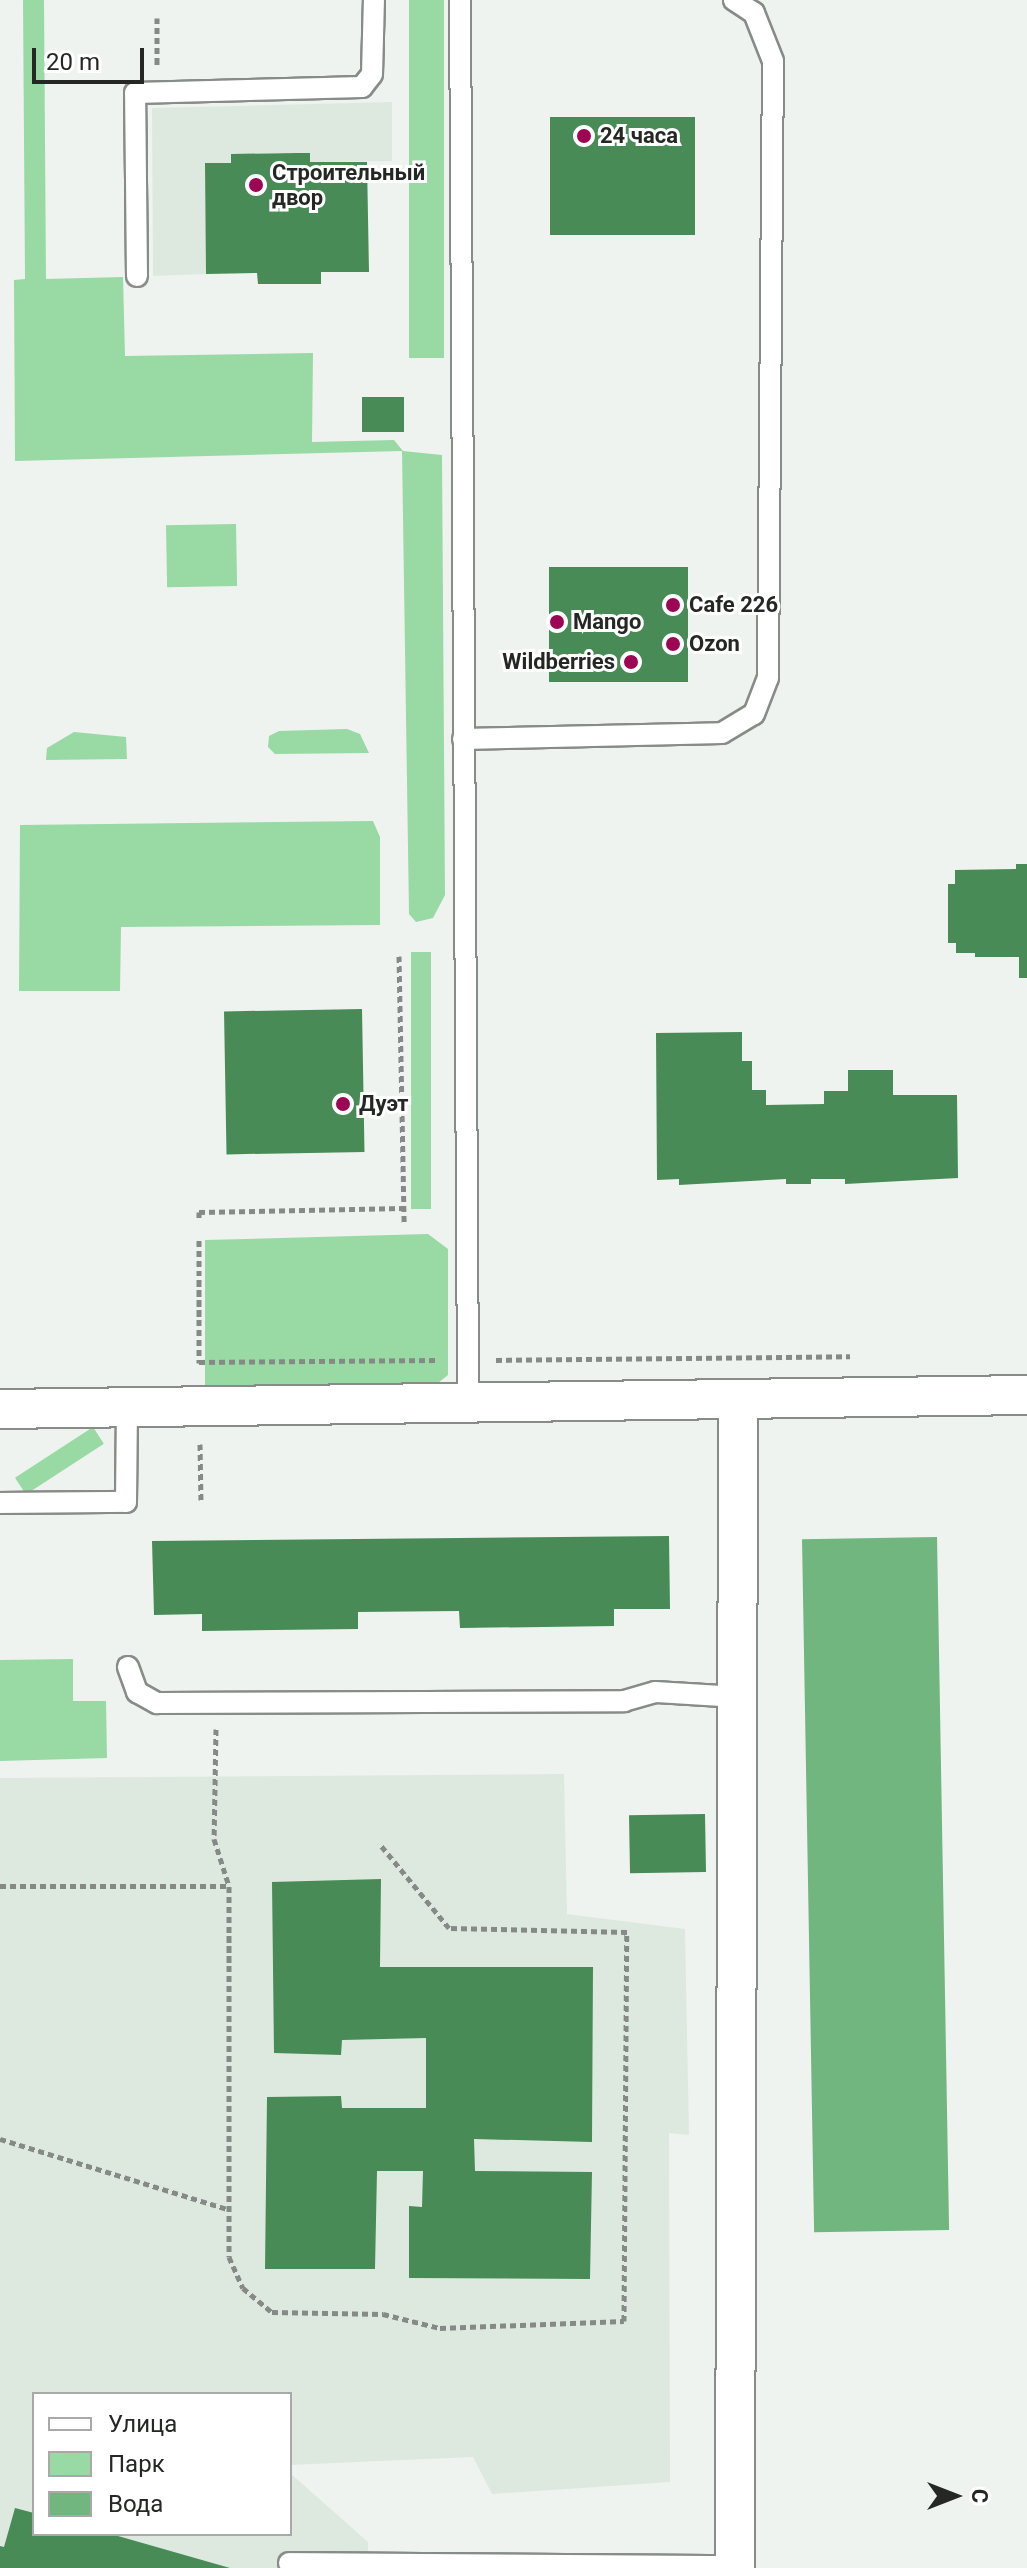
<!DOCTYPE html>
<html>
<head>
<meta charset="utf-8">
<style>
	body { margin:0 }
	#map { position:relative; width:1027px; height:2568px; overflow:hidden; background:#eef3ef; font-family:Roboto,sans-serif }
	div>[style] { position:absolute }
	.built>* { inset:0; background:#dde9df }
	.green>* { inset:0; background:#99d9a4; transform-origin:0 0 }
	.water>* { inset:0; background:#71b57f; transform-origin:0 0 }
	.building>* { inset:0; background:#488b57; transform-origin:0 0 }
	.path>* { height:5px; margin-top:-2.5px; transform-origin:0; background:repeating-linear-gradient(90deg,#868a87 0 6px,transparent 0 10px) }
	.roads { filter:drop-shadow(2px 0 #878c88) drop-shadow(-2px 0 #878c88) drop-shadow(0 2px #878c88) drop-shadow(0 -2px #878c88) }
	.service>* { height:20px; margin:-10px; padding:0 10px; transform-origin:10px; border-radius:10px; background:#fff }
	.minor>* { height:38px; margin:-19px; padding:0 19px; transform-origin:19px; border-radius:19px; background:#fff }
	.dots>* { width:22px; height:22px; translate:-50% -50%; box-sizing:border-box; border:4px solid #fff; border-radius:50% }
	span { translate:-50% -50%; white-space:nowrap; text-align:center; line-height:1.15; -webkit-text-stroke:6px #fff; paint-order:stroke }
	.poi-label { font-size:22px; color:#252725; font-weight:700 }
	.left { translate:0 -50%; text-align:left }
	.right { translate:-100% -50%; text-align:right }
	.legend { position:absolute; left:32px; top:2392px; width:260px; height:144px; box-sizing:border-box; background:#fff; border:2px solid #a8a9a8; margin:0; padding:10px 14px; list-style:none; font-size:24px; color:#252725 }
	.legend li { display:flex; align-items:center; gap:16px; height:40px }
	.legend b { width:40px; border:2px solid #a8a9a8 }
	.north { position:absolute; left:915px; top:2456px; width:80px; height:80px; -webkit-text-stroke:6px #fff; paint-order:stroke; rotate:90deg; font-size:22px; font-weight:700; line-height:32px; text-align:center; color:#252725 }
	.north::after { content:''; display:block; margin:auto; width:28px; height:36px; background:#252725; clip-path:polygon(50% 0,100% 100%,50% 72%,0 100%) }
	.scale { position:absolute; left:32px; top:48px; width:112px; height:36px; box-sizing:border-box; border:4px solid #252725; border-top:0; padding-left:10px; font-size:24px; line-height:28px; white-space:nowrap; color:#252725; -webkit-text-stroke:6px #fff; paint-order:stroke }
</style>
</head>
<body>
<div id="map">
	<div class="built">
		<div style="clip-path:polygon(392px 102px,392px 161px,310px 162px,310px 153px,232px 154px,206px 274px,153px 276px,152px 108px)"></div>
		<div style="clip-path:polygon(564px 1774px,567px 1914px,685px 1929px,689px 2135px,669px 2133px,670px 2482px,492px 2494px,473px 2457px,290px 2465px,290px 2394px,34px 2394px,34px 2534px,290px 2534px,290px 2473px,368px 2542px,368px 2568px,0 2568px,0 1778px)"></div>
	</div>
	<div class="green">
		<div style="clip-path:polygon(23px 0,44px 0,46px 279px,123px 277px,125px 356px,313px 353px,312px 442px,394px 440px,403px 451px,442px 455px,445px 895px,433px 918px,416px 922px,409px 914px,402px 451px,15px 461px,14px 280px,25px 279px)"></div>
		<div style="left:409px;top:0;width:35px;height:358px"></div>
		<div style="left:236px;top:524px;width:62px;height:70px;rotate:89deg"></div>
		<div style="clip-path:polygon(347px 729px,360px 734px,369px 753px,275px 754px,268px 747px,269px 736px,279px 731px)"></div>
		<div style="clip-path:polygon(74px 732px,126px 737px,127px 759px,46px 760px,47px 748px)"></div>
		<div style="clip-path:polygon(373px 821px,380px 837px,380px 925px,121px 927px,120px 991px,19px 991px,20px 825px)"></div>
		<div style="left:411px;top:952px;width:20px;height:257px"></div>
		<div style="clip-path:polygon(428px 1234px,448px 1249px,448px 1375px,433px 1387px,205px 1389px,205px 1240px)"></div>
		<div style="left:93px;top:1427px;width:20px;height:93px;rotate:57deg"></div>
		<div style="clip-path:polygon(73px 1659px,73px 1701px,106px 1701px,107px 1758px,0 1761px,0 1660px)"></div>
	</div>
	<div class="water">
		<div style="left:937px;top:1537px;width:693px;height:135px;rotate:89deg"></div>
	</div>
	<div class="building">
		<div style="left:550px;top:117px;width:145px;height:118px"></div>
		<div style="clip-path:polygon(297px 153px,310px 153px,310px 162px,367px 162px,369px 272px,321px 272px,321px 284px,258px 284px,257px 273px,206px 274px,205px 163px,231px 163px,231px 154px)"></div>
		<div style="left:362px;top:397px;width:42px;height:35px"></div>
		<div style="left:549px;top:567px;width:139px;height:115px"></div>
		<div style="clip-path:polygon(1016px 864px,1027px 864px,1027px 978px,1019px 978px,1019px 957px,975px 957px,975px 953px,956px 953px,956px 943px,948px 943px,948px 884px,955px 884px,955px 870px,1016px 869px)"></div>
		<div style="left:362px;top:1009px;width:143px;height:138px;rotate:89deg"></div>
		<div style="clip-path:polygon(742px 1032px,742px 1061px,752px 1061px,752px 1090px,766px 1090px,766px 1105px,824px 1104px,824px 1091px,848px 1091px,848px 1070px,893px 1070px,893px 1095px,957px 1095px,958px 1178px,845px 1184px,845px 1179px,811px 1179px,811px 1184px,786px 1184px,786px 1179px,679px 1185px,679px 1179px,657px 1180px,656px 1033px)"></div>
		<div style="clip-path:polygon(669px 1536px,670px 1609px,614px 1609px,614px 1626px,460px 1628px,459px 1611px,358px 1612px,358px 1629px,202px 1631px,202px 1614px,154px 1615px,152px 1541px)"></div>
		<div style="left:705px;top:1814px;width:58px;height:76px;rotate:89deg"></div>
		<div style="clip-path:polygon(381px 1879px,380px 1967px,593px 1967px,592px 2142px,474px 2139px,475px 2171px,592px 2172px,590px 2279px,409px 2278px,409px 2206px,422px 2207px,423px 2171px,377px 2171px,375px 2269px,265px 2269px,267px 2097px,341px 2096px,342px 2108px,426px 2108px,426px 2038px,342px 2040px,341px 2055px,274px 2053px,272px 1882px)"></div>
		<div style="clip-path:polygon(15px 2508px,34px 2513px,34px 2534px,111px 2534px,230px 2568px,0 2568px,0 2546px,4px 2547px)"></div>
	</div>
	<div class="path">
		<div style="left:157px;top:18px;width:49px;rotate:90deg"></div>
		<div style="left:399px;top:956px;width:267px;rotate:88.9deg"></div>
		<div style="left:199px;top:1218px;width:6px;rotate:-90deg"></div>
		<div style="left:199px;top:1212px;width:205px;rotate:-1.1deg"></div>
		<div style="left:199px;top:1240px;width:123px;rotate:90deg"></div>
		<div style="left:496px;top:1360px;width:354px;rotate:-0.6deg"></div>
		<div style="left:199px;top:1362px;width:240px;rotate:-0.5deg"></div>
		<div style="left:200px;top:1444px;width:56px;rotate:89deg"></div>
		<div style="left:216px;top:1729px;width:110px;rotate:91deg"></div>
		<div style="left:214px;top:1839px;width:49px;rotate:72.3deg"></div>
		<div style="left:229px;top:1886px;width:371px;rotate:90deg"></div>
		<div style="left:229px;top:2257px;width:34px;rotate:66deg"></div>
		<div style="left:243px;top:2288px;width:38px;rotate:40deg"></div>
		<div style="left:272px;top:2312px;width:111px;rotate:1deg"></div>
		<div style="left:383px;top:2314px;width:59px;rotate:13.8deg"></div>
		<div style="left:440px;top:2328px;width:184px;rotate:-2.2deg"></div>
		<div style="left:624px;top:2321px;width:389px;rotate:-89.6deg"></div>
		<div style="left:627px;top:1932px;width:178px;rotate:-178.7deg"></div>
		<div style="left:449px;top:1928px;width:110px;rotate:-129.5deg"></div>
		<div style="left:0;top:1886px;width:229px"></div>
		<div style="left:0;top:2139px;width:239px;rotate:17.1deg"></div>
	</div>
	<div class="roads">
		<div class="service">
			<div style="left:460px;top:0;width:1404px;rotate:89.67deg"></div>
			<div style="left:137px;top:276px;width:183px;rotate:-90.6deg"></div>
			<div style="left:135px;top:93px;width:227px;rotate:-1.5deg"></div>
			<div style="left:362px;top:87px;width:16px;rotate:-52deg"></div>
			<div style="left:372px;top:74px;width:74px;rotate:-88.5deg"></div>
			<div style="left:463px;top:739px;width:259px;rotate:-1.3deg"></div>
			<div style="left:722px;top:733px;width:37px;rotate:-31deg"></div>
			<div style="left:754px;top:714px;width:39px;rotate:-69deg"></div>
			<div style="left:768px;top:678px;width:617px;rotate:-89.54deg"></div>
			<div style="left:773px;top:61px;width:52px;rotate:-111.6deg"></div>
			<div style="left:754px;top:13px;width:24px;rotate:-147deg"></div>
			<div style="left:0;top:1503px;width:126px;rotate:-0.5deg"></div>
			<div style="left:126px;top:1502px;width:95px;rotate:-89.4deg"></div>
			<div style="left:128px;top:1667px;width:27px;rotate:70deg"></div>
			<div style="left:137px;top:1692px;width:23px;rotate:29deg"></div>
			<div style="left:157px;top:1703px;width:467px;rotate:-0.2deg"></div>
			<div style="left:624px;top:1701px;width:32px;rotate:-16deg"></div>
			<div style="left:655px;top:1692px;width:83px;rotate:3.4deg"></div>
			<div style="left:289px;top:2563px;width:446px;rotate:0.4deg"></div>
		</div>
		<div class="minor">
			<div style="left:0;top:1409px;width:1027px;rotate:-0.78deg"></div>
			<div style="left:735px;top:2568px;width:1166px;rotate:-89.85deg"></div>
		</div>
	</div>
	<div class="dots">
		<div style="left:584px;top:136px;background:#9c0653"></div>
		<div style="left:256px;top:185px;background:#9c0653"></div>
		<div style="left:673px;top:605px;background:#9c0653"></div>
		<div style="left:557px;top:622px;background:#9c0653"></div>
		<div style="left:673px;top:644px;background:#9c0653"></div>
		<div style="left:631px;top:662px;background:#9c0653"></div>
		<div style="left:343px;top:1104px;background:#9c0653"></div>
	</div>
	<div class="poi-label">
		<span class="left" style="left:600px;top:136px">24 часа</span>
		<span class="left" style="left:272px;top:185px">Строительный<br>двор</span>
		<span class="left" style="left:689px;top:605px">Cafe 226</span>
		<span class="left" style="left:573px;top:622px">Mango</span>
		<span class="left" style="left:689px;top:644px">Ozon</span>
		<span class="right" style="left:615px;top:662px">Wildberries</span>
		<span class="left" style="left:359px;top:1104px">Дуэт</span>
	</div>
	<ul class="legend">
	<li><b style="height:10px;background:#fff"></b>Улица</li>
	<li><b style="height:22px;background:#99d9a4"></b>Парк</li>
	<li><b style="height:22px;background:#71b57f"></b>Вода</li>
	</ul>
	<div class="north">С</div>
	<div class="scale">20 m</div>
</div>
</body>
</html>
